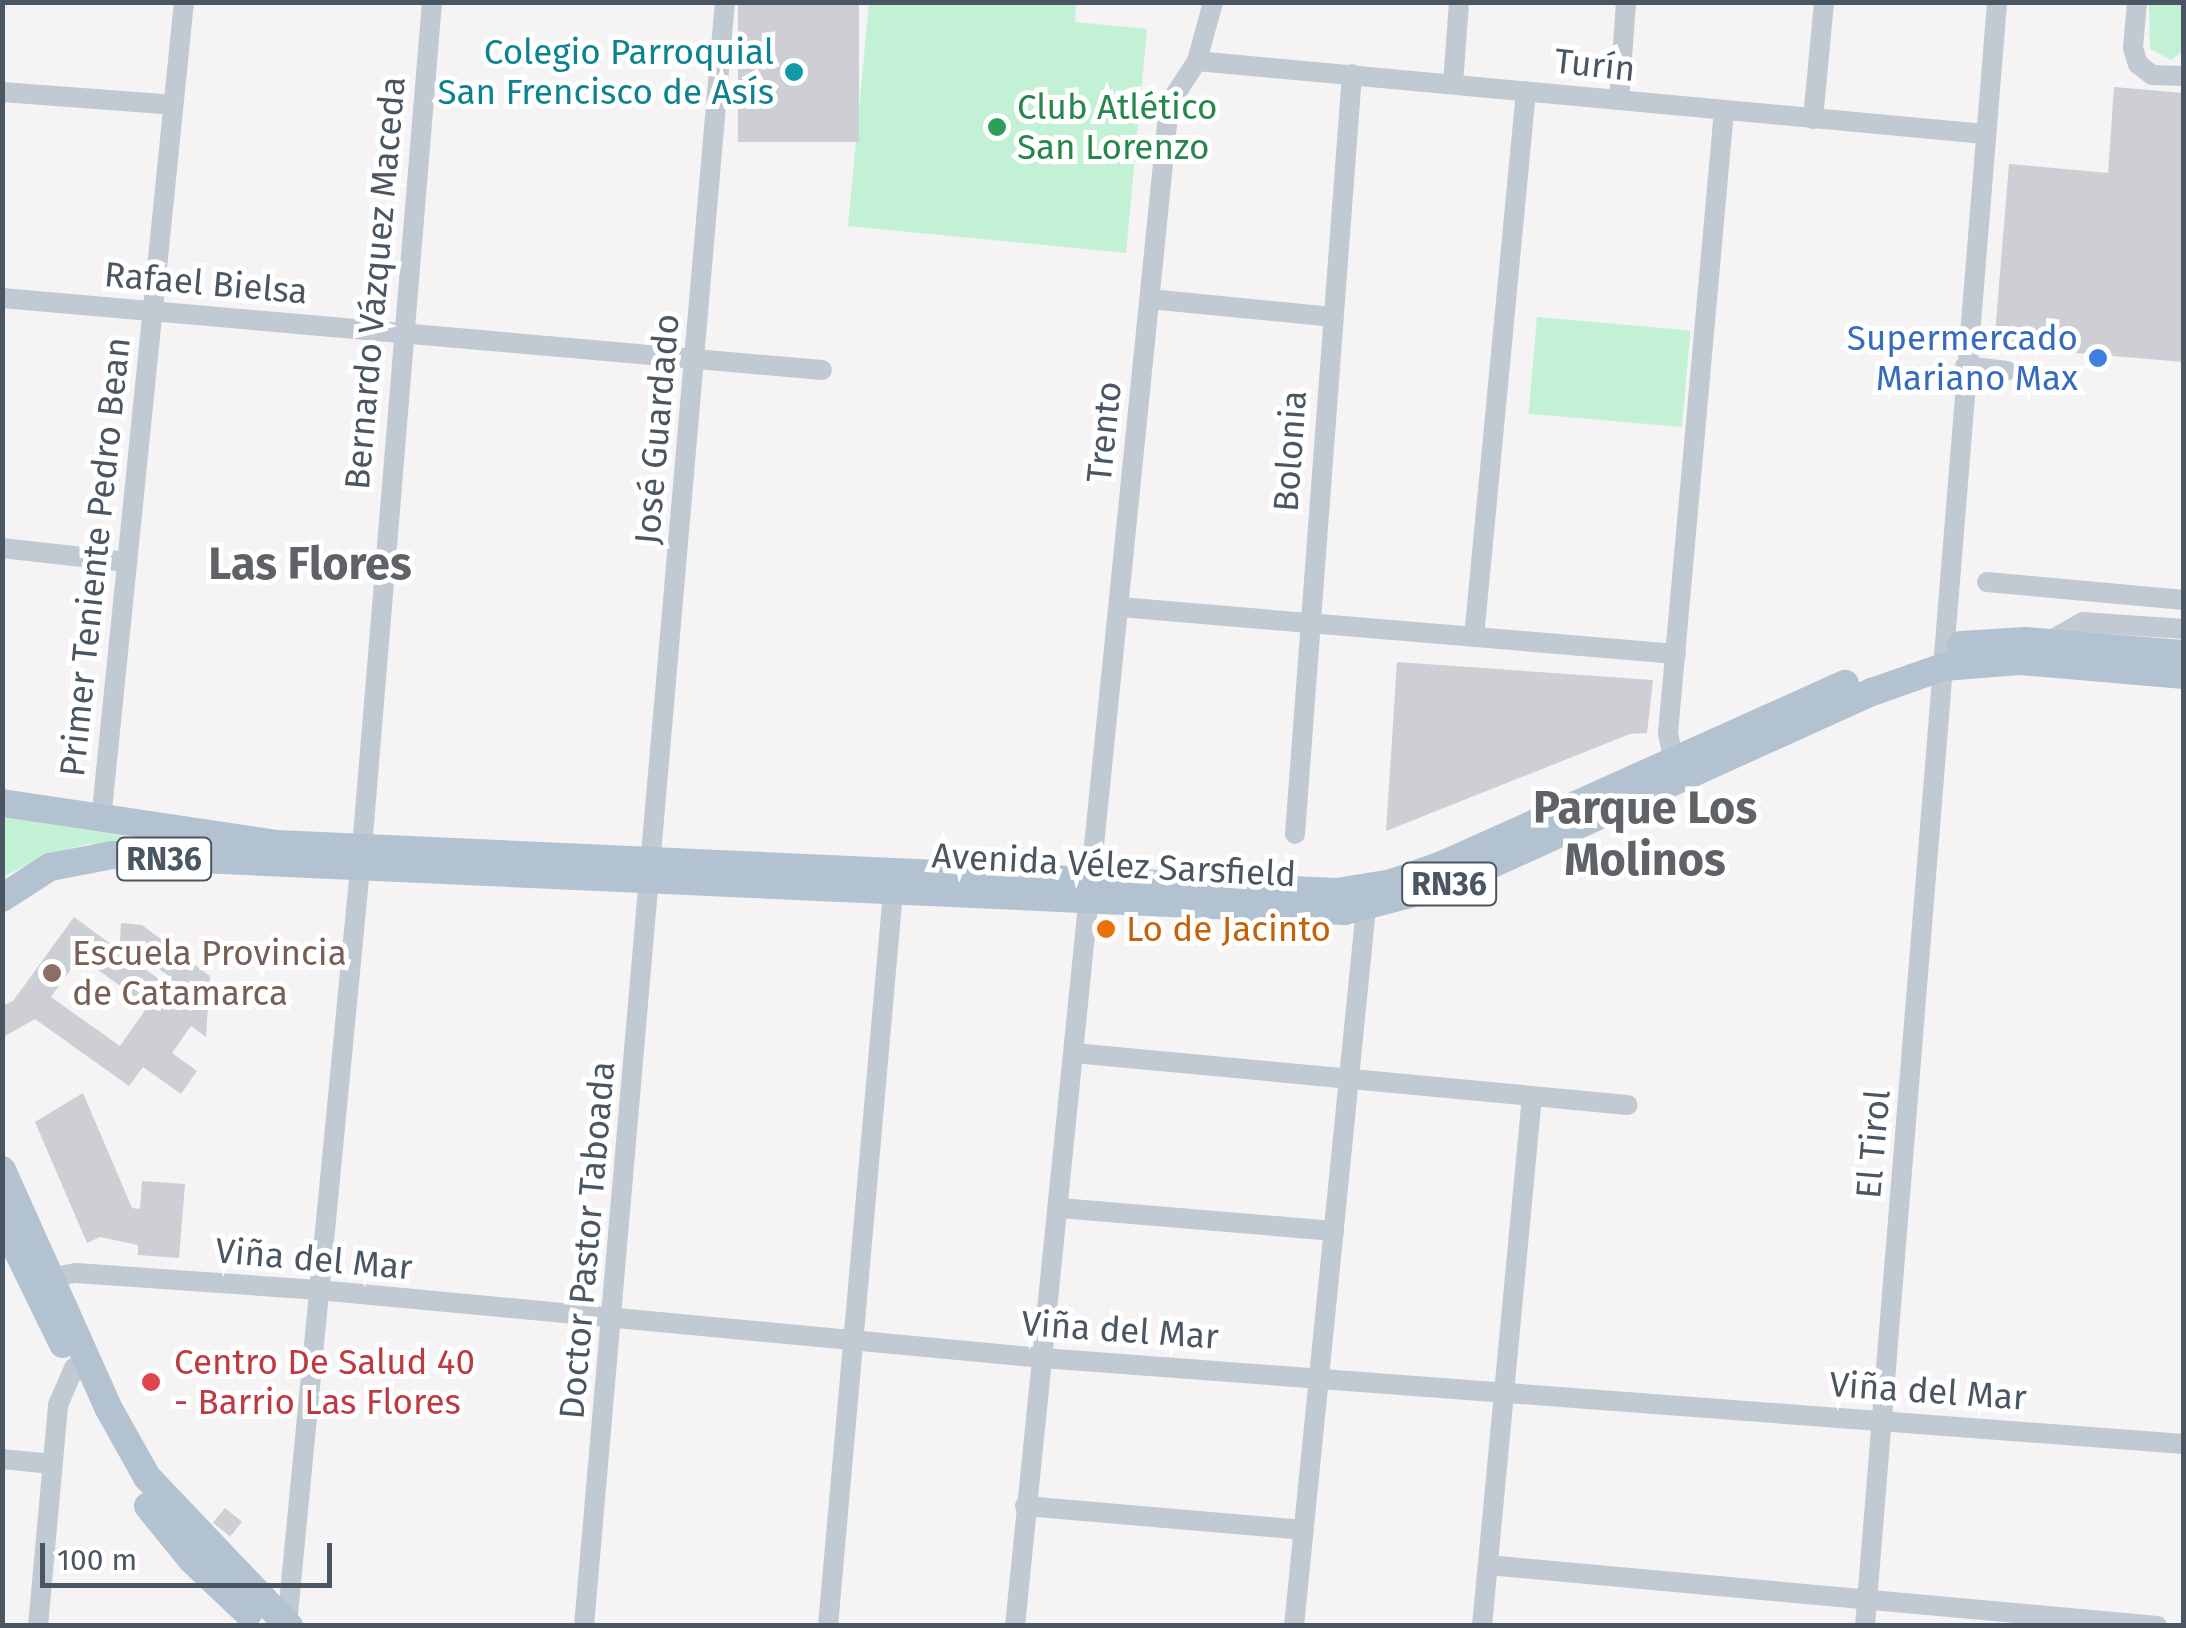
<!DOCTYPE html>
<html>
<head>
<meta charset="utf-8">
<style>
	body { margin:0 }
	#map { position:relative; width:2186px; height:1628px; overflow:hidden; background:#f5f3f3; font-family:"Fira Sans",sans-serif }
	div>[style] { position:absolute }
	.green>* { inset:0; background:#c3f1d5; transform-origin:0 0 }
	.building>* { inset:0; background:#cdcfd5; transform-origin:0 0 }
	.minor>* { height:20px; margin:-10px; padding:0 10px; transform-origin:10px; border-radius:10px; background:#c1cad2 }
	.major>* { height:28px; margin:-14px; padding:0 14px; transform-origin:14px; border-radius:14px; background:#b3c2d1 }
	.dots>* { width:28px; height:28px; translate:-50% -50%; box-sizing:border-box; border:5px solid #fff; border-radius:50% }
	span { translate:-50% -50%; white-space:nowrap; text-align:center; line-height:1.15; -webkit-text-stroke:10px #fff; paint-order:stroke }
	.shield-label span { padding:2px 8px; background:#fff; border:2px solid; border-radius:8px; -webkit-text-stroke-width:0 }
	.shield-label { font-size:32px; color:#4a5661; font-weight:700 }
	.culture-label { font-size:35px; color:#0d838f }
	.right { translate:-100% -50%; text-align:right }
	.street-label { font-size:35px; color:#4a5661 }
	.leisure-label { font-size:35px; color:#27864d }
	.left { translate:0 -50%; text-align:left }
	.shop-label { font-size:35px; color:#366cbe }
	.food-label { font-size:35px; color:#c56008 }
	.education-label { font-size:35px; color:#785e54 }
	.health-label { font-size:35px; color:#be3a42 }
	.district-label { font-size:45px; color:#5f6368; font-weight:700 }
	.frame { position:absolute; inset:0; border:5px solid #4a5661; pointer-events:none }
	.scale { position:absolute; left:40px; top:1543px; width:292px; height:45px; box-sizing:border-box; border:5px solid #4a5661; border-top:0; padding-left:12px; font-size:30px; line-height:35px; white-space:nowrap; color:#4a5661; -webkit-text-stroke:8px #fff; paint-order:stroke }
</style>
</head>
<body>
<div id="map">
	<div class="green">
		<div style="clip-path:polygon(869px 3px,1076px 3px,1075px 22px,1147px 29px,1126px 253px,848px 226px)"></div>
		<div style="clip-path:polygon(2149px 3px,2183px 3px,2183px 51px,2171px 60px,2150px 49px)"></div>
		<div style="left:1537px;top:317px;width:154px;height:97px;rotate:5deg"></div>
		<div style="clip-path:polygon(2px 817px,197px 847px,88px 844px,46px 855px,3px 877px)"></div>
	</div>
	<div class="building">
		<div style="left:738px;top:2px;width:121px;height:140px"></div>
		<div style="clip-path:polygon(2114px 87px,2184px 93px,2184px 362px,1994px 346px,2009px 164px,2108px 173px)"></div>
		<div style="clip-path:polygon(1397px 662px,1653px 680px,1647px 733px,1630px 734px,1386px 831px)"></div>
		<div style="clip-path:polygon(evenodd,74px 917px,164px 983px,169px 976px,120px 941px,121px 923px,142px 925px,210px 976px,206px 1037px,191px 1026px,172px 1053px,197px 1071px,181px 1094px,143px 1067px,129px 1086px,35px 1019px,5px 1036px,2px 1006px,13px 1001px,74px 917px,80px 957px,148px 1006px,120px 1046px,51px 997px,80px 957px)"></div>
		<div style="clip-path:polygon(83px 1093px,132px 1208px,140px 1209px,142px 1181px,185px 1184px,179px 1258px,138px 1255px,138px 1245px,100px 1237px,87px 1243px,35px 1122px)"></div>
		<div style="left:225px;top:1508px;width:22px;height:19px;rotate:39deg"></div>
	</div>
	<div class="minor">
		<div style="left:2137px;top:2px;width:46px;rotate:95deg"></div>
		<div style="left:2133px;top:48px;width:17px;rotate:73deg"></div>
		<div style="left:2138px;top:64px;width:18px;rotate:38deg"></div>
		<div style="left:2152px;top:75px;width:32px;rotate:2deg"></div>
		<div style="left:1197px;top:61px;width:791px;rotate:5.29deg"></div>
		<div style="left:1453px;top:84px;width:82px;rotate:-85.8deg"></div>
		<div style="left:2px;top:92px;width:171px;rotate:4.3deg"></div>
		<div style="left:1619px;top:100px;width:98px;rotate:-85.9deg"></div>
		<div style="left:1813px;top:119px;width:118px;rotate:-84.6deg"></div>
		<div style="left:2px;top:298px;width:823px;rotate:5.02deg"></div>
		<div style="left:1150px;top:299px;width:183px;rotate:5.6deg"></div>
		<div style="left:1965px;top:366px;width:42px;rotate:6.8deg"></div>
		<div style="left:2px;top:548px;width:126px;rotate:6.4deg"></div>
		<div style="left:1987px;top:582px;width:198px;rotate:5.2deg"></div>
		<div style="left:1120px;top:607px;width:558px;rotate:4.83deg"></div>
		<div style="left:1474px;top:637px;width:548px;rotate:-84.56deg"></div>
		<div style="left:2048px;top:642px;width:40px;rotate:-29.7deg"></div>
		<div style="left:2083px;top:622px;width:101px;rotate:4deg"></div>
		<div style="left:1676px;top:771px;width:39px;rotate:-102deg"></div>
		<div style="left:1668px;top:733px;width:625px;rotate:-84.86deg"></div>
		<div style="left:101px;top:820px;width:822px;rotate:-84.21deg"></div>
		<div style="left:1295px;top:834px;width:762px;rotate:-85.71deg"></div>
		<div style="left:1074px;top:1053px;width:556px;rotate:5.36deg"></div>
		<div style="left:1060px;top:1208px;width:275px;rotate:4.8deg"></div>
		<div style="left:53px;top:1277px;width:23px;rotate:-10deg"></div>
		<div style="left:76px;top:1273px;width:243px;rotate:4deg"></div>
		<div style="left:318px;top:1290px;width:728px;rotate:5.36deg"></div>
		<div style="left:1043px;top:1358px;width:1144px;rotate:4.31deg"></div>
		<div style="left:2px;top:1459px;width:50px;rotate:5.7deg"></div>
		<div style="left:1025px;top:1506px;width:280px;rotate:4.9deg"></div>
		<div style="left:1488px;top:1565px;width:672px;rotate:5.21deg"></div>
		<div style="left:287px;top:1624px;width:780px;rotate:-84.48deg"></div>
		<div style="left:362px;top:848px;width:849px;rotate:-85.27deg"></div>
		<div style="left:38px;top:1626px;width:222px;rotate:-84.8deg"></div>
		<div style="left:58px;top:1405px;width:40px;rotate:-66.6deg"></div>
		<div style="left:74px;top:1368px;width:17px;rotate:-33deg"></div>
		<div style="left:584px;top:1626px;width:1630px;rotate:-85.04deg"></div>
		<div style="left:828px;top:1626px;width:737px;rotate:-84.94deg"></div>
		<div style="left:1015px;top:1626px;width:1530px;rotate:-84.22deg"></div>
		<div style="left:1169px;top:104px;width:51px;rotate:-56.9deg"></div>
		<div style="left:1197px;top:61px;width:61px;rotate:-74.8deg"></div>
		<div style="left:1294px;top:1626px;width:722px;rotate:-84.27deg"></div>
		<div style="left:1482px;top:1626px;width:532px;rotate:-84.61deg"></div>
		<div style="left:1865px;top:1626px;width:1629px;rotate:-85.35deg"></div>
	</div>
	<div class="major">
		<div style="left:1961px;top:645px;width:64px;rotate:-3.6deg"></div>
		<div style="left:2025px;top:641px;width:160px;rotate:4.7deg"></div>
		<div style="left:2px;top:803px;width:278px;rotate:8.5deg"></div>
		<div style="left:277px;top:844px;width:1061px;rotate:2.59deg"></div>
		<div style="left:1337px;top:892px;width:56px;rotate:-9.3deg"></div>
		<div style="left:1392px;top:883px;width:53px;rotate:-19.8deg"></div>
		<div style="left:1442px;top:865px;width:442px;rotate:-24.2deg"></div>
		<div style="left:2px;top:898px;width:57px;rotate:-32.9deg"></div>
		<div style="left:50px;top:867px;width:64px;rotate:-10.8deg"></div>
		<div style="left:113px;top:855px;width:1233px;rotate:2.6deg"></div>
		<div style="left:1345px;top:911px;width:106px;rotate:-14.7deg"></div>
		<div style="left:1448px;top:884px;width:465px;rotate:-24.4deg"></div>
		<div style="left:1872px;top:692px;width:75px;rotate:-19.4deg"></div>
		<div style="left:1943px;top:667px;width:77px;rotate:-4.5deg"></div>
		<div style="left:2020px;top:661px;width:165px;rotate:4.9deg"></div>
		<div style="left:2px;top:1170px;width:262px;rotate:65.9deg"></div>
		<div style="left:109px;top:1409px;width:78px;rotate:60.8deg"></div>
		<div style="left:147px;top:1477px;width:206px;rotate:46.4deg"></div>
		<div style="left:2px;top:1219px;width:139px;rotate:64deg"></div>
		<div style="left:148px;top:1506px;width:68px;rotate:50.9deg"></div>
		<div style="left:191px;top:1559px;width:79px;rotate:43.5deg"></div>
	</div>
	<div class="dots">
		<div style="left:794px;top:72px;background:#0f9aa8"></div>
		<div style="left:997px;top:127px;background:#2e9e5b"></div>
		<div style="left:2098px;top:358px;background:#3f7fe0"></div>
		<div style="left:1106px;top:929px;background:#e8710a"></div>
		<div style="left:52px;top:973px;background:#8d6e63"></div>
		<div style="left:151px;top:1382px;background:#e0444e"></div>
	</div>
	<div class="shield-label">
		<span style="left:164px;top:859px">RN36</span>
		<span style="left:1449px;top:884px">RN36</span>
	</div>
	<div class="culture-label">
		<span class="right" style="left:774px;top:72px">Colegio Parroquial<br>San Frencisco de Asís</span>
	</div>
	<div class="street-label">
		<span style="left:1595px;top:65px;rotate:6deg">Turín</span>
		<span style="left:206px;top:283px;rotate:5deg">Rafael Bielsa</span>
		<span style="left:375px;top:283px;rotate:-85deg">Bernardo Vázquez Maceda</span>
		<span style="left:657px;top:429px;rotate:-85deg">José Guardado</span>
		<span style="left:1104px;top:432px;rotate:-84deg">Trento</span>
		<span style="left:1290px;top:451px;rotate:-86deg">Bolonia</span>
		<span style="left:95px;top:557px;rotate:-84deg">Primer Teniente Pedro Bean</span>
		<span style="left:1114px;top:865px;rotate:3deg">Avenida Vélez Sarsfield</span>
		<span style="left:1873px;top:1144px;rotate:-85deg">El Tirol</span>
		<span style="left:587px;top:1240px;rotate:-85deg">Doctor Pastor Taboada</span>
		<span style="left:314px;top:1259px;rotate:5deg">Viña del Mar</span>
		<span style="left:1120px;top:1330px;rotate:4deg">Viña del Mar</span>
		<span style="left:1928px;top:1391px;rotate:4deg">Viña del Mar</span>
	</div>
	<div class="leisure-label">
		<span class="left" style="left:1017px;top:127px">Club Atlético<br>San Lorenzo</span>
	</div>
	<div class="shop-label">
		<span class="right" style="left:2078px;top:358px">Supermercado<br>Mariano Max</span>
	</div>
	<div class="food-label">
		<span class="left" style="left:1126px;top:929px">Lo de Jacinto</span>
	</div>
	<div class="education-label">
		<span class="left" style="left:72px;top:973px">Escuela Provincia<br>de Catamarca</span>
	</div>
	<div class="health-label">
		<span class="left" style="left:174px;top:1382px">Centro De Salud 40<br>- Barrio Las Flores</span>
	</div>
	<div class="district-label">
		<span style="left:310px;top:565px">Las Flores</span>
		<span style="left:1645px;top:835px">Parque Los<br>Molinos</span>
	</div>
	<div class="frame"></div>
	<div class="scale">100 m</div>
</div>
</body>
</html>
